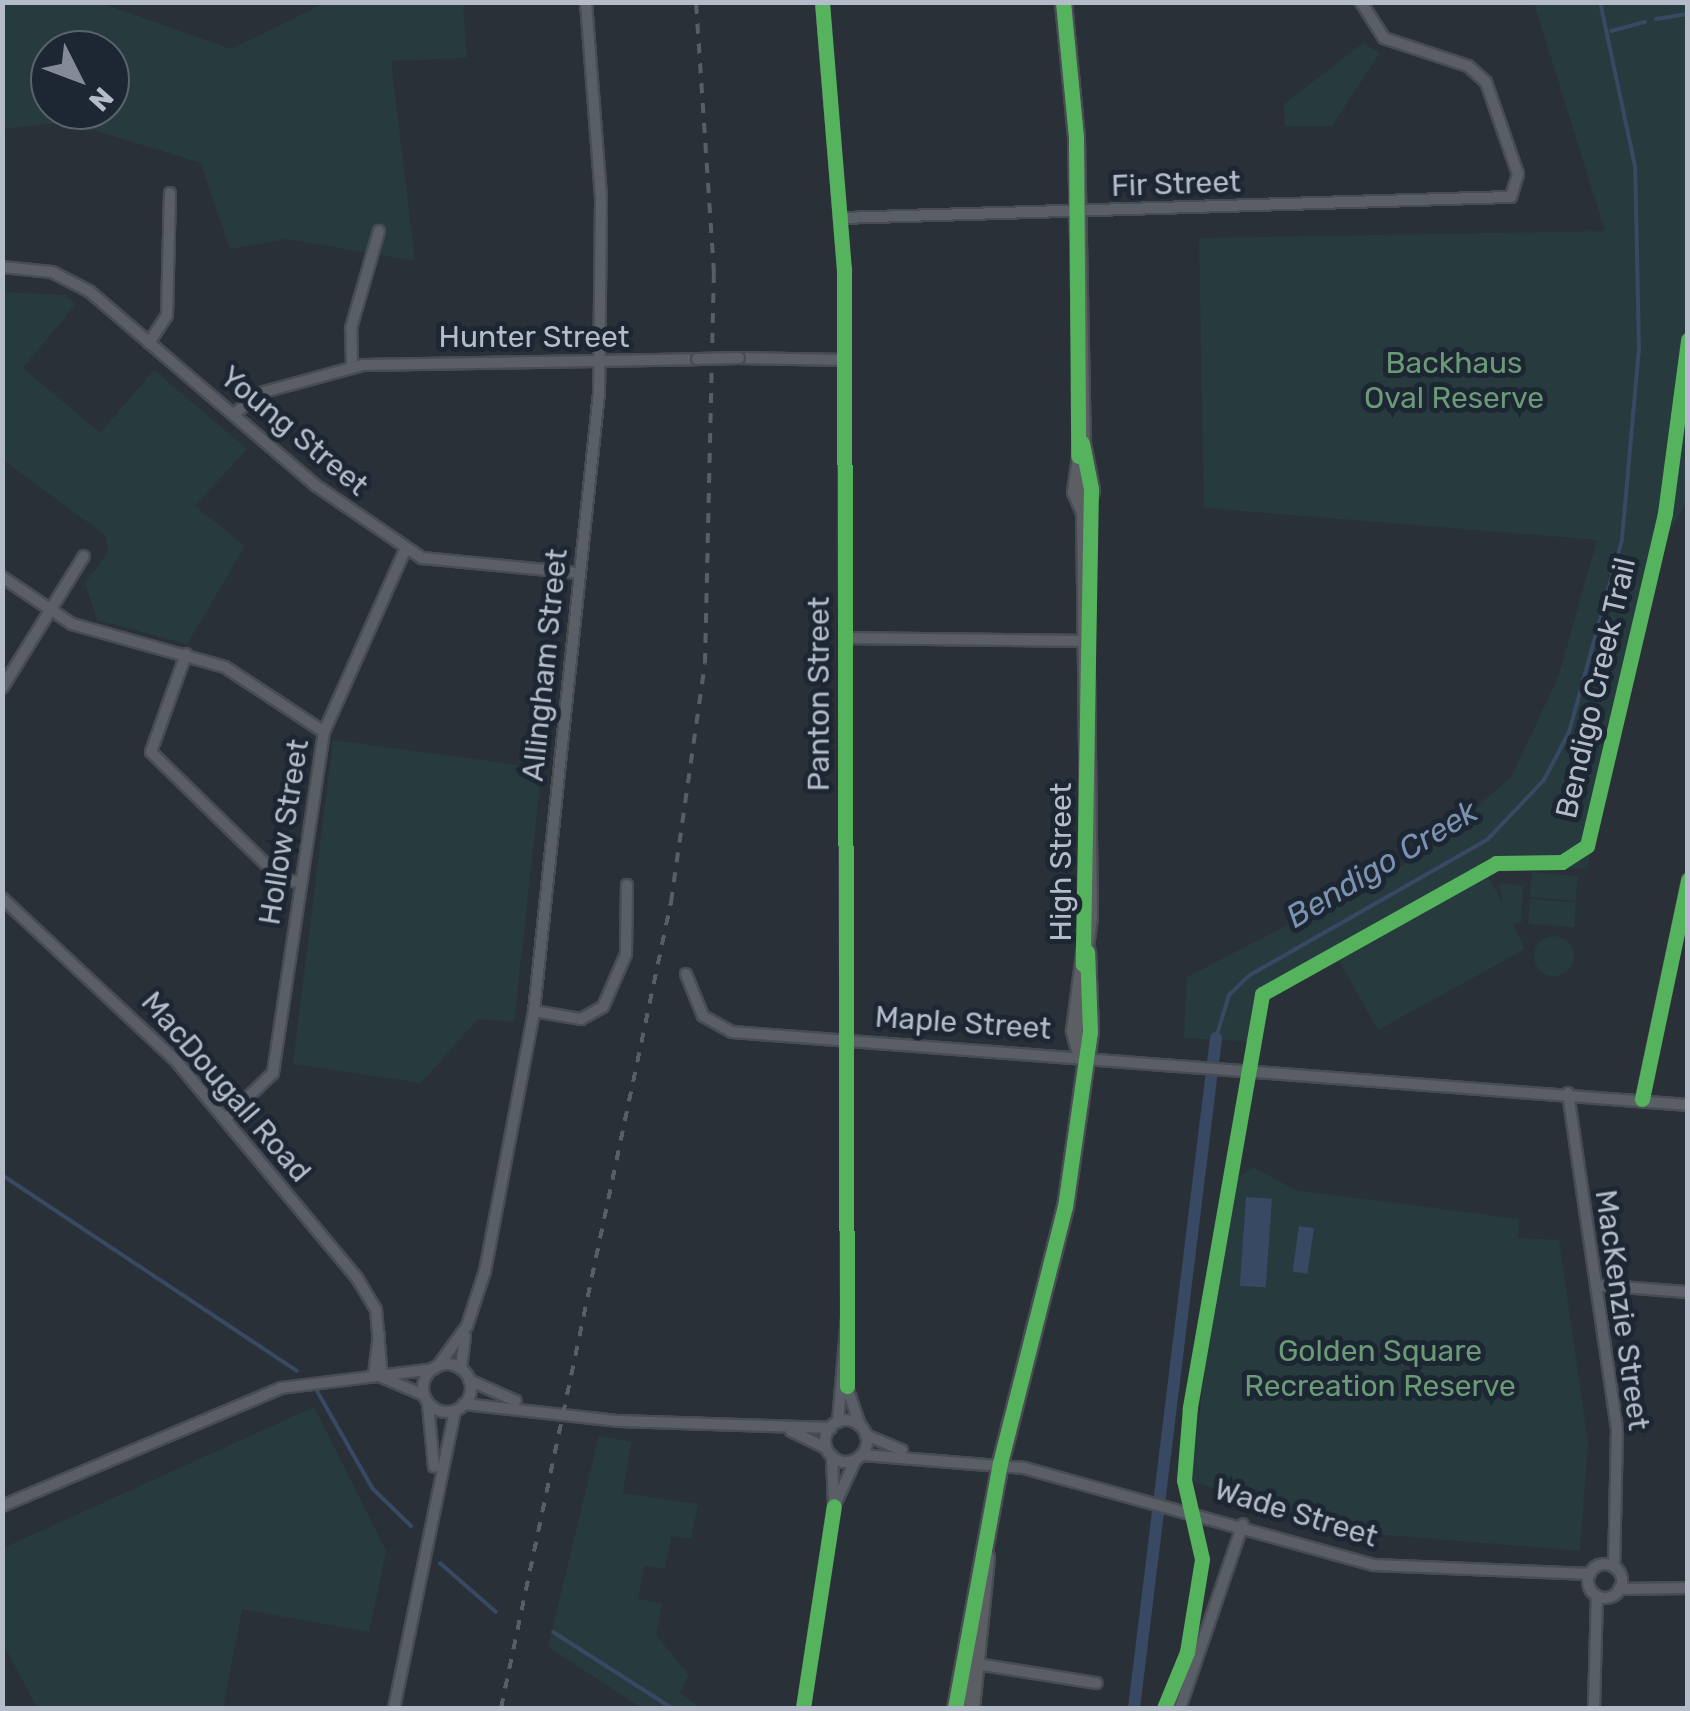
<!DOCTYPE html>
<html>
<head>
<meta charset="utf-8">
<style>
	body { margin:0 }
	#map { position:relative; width:1690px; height:1711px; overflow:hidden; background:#2a3038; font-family:Rubik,sans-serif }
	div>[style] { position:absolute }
	.green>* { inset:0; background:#273a3e; transform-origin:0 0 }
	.round { border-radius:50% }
	.water>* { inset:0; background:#384963; transform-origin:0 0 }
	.stream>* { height:4px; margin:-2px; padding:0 2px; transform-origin:2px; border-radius:2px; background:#384963 }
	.canal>* { height:12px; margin:-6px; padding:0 6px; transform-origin:6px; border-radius:6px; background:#384963 }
	.roads { filter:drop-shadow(2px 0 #484c53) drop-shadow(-2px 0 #484c53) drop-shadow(0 2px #484c53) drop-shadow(0 -2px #484c53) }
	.minor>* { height:10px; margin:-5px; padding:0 5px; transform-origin:5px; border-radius:5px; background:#5a5e66 }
	.minor>.ring { margin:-5px; padding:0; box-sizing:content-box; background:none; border:10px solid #5a5e66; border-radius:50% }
	.trunk>* { height:15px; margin:-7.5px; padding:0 7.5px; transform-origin:7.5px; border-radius:7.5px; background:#5b5f64 }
	.rail>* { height:4px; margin-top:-2px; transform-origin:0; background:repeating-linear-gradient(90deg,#595d64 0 10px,transparent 0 20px) }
	.bridges { filter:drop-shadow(2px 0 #484c53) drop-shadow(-2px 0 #484c53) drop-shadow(0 2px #484c53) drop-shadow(0 -2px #484c53) }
	.minor-bridge>* { height:10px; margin:-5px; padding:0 5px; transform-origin:5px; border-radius:5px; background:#5a5e66 }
	.cycleway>* { height:15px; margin:-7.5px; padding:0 7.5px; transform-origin:7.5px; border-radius:7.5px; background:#56b35d }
	span { translate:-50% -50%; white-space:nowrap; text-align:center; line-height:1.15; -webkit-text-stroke:10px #1d2633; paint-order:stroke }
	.street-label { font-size:30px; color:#b4bcc9 }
	.park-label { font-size:30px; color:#6b9a76 }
	.water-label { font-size:32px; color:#7c92b1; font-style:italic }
	.frame { position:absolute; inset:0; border:5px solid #b4bcc9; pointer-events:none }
	.north { position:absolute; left:30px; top:30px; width:100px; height:100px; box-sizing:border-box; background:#1d2633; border:2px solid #59626f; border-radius:50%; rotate:132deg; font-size:28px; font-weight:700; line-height:40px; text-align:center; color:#b4bcc9 }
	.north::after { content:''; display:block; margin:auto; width:35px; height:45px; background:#848b96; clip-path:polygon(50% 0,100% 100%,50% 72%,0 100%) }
</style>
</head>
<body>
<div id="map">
	<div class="green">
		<div style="clip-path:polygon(evenodd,2px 3px,101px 3px,231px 49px,325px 3px,463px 3px,467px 58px,391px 61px,415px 261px,287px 239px,230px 249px,201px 163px,67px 122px,3px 129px,2px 3px,50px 50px,110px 50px,110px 110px,50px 110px,50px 50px)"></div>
		<div style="clip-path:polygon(1534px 3px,1687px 3px,1687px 501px,1659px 550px,1587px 869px,1494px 866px,1277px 985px,1262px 1006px,1257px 1042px,1184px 1038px,1187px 977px,1424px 854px,1512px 776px,1559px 675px,1597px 540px,1204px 508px,1199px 238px,1605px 231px)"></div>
		<div style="clip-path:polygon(1363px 43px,1380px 53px,1332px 126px,1285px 127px,1284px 104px)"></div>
		<div style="clip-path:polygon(2px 292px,65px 295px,76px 304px,23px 368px,100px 433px,154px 370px,247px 449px,195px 506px,245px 546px,187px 644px,97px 620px,85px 583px,108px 552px,105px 535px,3px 460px)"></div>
		<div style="clip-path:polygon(333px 740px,542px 768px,514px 1022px,478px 1019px,421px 1083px,293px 1064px)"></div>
		<div style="left:1532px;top:872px;width:46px;height:25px;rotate:5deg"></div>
		<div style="clip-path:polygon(1488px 877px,1503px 903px,1499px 883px,1523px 886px,1521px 923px,1513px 923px,1525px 949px,1378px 1030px,1338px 959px)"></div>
		<div style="left:1530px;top:899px;width:46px;height:25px;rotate:4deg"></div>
		<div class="round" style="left:1534px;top:936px;width:40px;height:40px"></div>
		<div style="clip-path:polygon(1253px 1167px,1295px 1190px,1519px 1219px,1518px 1238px,1559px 1240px,1588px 1443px,1580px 1551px,1350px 1532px,1191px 1481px,1228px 1185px)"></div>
		<div style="clip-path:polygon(314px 1407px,386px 1551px,369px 1632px,242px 1609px,223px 1708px,37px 1708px,3px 1643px,3px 1548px)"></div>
		<div style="clip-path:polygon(599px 1436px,631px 1442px,623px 1493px,698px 1504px,691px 1539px,671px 1536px,665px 1569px,644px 1566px,638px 1599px,662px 1603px,656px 1635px,689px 1675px,680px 1693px,700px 1708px,642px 1708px,548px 1647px)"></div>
	</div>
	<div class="water">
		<div style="left:1246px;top:1197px;width:26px;height:89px;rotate:4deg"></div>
		<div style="left:1299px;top:1226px;width:15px;height:46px;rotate:8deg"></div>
	</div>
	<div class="stream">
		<div style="left:1656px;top:19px;width:32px;rotate:-9deg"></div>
		<div style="left:1611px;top:31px;width:35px;rotate:-15deg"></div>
		<div style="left:1216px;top:1038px;width:45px;rotate:-73.2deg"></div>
		<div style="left:1229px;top:995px;width:29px;rotate:-44deg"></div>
		<div style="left:1250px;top:975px;width:274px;rotate:-29.7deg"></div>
		<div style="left:1488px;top:839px;width:81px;rotate:-46.5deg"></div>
		<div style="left:1544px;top:780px;width:54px;rotate:-62.5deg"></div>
		<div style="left:1569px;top:732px;width:200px;rotate:-74.6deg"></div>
		<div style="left:1622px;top:539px;width:190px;rotate:-84.9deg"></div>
		<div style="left:1639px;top:350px;width:184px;rotate:-91.2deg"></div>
		<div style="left:1635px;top:166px;width:168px;rotate:-102deg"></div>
		<div style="left:2px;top:1175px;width:354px;rotate:33.6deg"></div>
		<div style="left:317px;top:1391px;width:113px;rotate:60.3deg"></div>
		<div style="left:373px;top:1489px;width:53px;rotate:44.2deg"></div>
		<div style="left:440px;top:1563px;width:74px;rotate:41.2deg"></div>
		<div style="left:553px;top:1632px;width:141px;rotate:32.6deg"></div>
	</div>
	<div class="canal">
		<div style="left:1134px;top:1708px;width:675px;rotate:-83.02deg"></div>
	</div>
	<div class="roads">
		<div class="minor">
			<div style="left:822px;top:2px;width:268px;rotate:85.3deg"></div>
			<div style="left:844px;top:269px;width:1048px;rotate:89.84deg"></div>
			<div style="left:847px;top:1317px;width:105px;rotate:94.9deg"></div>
			<div style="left:841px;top:218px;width:670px;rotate:-1.8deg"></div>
			<div style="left:1511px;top:197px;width:24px;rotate:-73deg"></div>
			<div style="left:1518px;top:174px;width:97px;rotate:-109.2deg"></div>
			<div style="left:1486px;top:82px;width:24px;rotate:-138deg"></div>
			<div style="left:1468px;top:66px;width:89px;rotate:-161.6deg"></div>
			<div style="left:1384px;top:38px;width:43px;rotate:-122.6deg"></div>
			<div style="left:2px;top:267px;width:50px;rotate:5.7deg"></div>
			<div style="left:52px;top:272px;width:42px;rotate:27.2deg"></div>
			<div style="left:89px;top:291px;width:298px;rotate:40.6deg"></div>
			<div style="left:315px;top:485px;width:130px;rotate:34.3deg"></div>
			<div style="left:422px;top:558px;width:158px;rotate:5.5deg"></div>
			<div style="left:149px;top:343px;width:33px;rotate:-57deg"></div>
			<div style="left:167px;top:315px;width:122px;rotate:-88.6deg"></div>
			<div style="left:739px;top:358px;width:106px;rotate:1.1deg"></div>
			<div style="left:352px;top:367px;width:39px;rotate:-91deg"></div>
			<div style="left:351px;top:328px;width:101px;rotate:-73.9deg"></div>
			<div style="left:234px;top:414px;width:33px;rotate:-39deg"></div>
			<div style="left:260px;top:393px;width:107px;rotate:-15.2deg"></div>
			<div style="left:363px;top:365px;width:334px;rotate:-1deg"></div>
			<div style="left:2px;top:577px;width:84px;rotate:33.9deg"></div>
			<div style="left:72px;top:624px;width:159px;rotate:15.7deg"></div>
			<div style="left:225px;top:667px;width:118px;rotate:33.3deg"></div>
			<div style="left:848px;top:638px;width:237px;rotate:0.7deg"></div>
			<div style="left:186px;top:654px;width:104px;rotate:109.7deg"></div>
			<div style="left:151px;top:752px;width:183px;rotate:44.3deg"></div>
			<div style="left:282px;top:880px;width:19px;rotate:6deg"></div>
			<div style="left:2px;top:688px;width:155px;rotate:-58.2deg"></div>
			<div style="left:2px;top:898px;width:240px;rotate:43.1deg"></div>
			<div style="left:177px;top:1062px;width:281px;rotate:50.2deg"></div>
			<div style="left:357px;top:1278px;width:37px;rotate:59deg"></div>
			<div style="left:376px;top:1310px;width:67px;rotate:84.9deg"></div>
			<div style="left:686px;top:974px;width:45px;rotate:68deg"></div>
			<div style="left:703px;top:1016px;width:33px;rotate:29deg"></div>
			<div style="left:732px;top:1032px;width:959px;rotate:4.37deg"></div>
			<div style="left:534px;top:1011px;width:48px;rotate:9.7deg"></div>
			<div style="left:581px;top:1019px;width:25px;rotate:-29deg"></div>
			<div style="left:603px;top:1007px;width:58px;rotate:-66.5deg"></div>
			<div style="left:626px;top:954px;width:69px;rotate:-89.2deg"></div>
			<div style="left:1568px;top:1093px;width:340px;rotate:81.7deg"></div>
			<div style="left:1617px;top:1429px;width:138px;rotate:91.2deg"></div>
			<div style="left:1642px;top:1099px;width:224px;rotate:-78.1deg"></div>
			<div style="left:225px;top:1119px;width:66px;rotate:-43.8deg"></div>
			<div style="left:273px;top:1073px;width:345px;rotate:-81.5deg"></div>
			<div style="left:324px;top:732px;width:201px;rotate:-66deg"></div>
			<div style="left:1596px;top:1285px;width:92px;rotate:4.4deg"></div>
			<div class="ring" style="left:423px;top:1364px;width:38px;height:38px"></div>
			<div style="left:438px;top:1366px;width:49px;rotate:-54.1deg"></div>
			<div style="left:467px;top:1326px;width:58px;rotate:-71.9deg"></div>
			<div style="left:485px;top:1271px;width:265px;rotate:-79.3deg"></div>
			<div style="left:534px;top:1011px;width:621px;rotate:-84deg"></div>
			<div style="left:599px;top:393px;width:196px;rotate:-89.4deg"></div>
			<div style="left:601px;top:197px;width:196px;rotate:-94.4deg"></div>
			<div style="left:461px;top:1369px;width:33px;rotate:-83deg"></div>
			<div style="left:374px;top:1374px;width:40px;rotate:-82.9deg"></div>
			<div style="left:379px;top:1376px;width:49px;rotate:22.9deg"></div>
			<div style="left:469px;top:1380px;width:51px;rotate:24.1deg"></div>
			<div style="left:847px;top:1387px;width:40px;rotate:71.1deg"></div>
			<div style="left:464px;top:1404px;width:156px;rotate:6.3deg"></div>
			<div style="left:619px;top:1421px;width:212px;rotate:1.9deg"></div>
			<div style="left:428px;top:1405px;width:62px;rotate:84.5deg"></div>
			<div class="ring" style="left:825px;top:1420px;width:32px;height:32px"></div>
			<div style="left:791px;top:1431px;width:39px;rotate:26deg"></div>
			<div style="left:866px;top:1435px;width:39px;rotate:23deg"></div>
			<div style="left:863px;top:1455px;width:162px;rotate:4.6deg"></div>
			<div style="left:1024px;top:1468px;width:363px;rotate:15.5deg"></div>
			<div style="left:1374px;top:1565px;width:216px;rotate:2.4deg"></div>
			<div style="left:837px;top:1500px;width:43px;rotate:-65.2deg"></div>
			<div style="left:2px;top:1506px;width:303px;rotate:-22.9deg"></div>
			<div style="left:281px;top:1388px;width:154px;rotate:-7.1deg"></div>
			<div class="ring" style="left:1588px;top:1564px;width:24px;height:24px"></div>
			<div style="left:1619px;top:1589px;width:69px;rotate:-0.8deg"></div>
			<div style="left:977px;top:1664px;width:121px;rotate:9.1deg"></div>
			<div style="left:394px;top:1708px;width:303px;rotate:-78.4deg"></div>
			<div style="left:803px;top:1708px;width:204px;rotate:-81.3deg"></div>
			<div style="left:834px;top:1506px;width:50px;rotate:-92.3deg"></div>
			<div style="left:1180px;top:1708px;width:194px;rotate:-71.1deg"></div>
			<div style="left:1594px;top:1708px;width:112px;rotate:-88.5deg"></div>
		</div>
		<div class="trunk">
			<div style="left:1063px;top:2px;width:136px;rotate:84.5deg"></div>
			<div style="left:1076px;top:137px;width:306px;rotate:88.9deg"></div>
			<div style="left:1082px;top:443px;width:49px;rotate:98.3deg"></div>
			<div style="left:1075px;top:491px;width:23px;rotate:67deg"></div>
			<div style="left:1081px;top:1057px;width:28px;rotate:-105deg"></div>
			<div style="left:1074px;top:1030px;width:115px;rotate:-82.5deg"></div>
			<div style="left:1089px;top:916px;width:404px;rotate:-90.7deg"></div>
			<div style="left:1084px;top:512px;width:24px;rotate:-73deg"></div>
			<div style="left:1091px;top:489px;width:47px;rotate:-101.1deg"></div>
			<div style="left:955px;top:1708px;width:249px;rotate:-79.6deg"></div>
			<div style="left:1000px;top:1463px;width:264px;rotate:-75.8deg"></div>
			<div style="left:1065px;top:1207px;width:177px;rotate:-81.9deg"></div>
			<div style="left:1090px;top:1032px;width:80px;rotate:-92.1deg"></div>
			<div style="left:971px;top:1708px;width:152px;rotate:-84.3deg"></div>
		</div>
	</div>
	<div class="rail">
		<div style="left:501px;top:1708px;width:824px;rotate:-78.09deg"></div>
		<div style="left:671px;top:902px;width:241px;rotate:-81.9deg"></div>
		<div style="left:705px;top:663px;width:390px;rotate:-88.7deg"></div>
		<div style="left:714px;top:273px;width:272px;rotate:-93.8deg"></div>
	</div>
	<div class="bridges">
		<div class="minor-bridge">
			<div style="left:697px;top:359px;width:42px;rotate:-1.4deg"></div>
		</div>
	</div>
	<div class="cycleway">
		<div style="left:822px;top:2px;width:268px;rotate:85.3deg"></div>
		<div style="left:844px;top:269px;width:1117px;rotate:89.85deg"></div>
		<div style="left:1063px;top:2px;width:136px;rotate:84.5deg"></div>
		<div style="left:1076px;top:137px;width:319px;rotate:89.6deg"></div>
		<div style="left:1082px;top:443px;width:47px;rotate:78.9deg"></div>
		<div style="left:1091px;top:489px;width:475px;rotate:91deg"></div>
		<div style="left:1642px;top:1099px;width:224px;rotate:-78.1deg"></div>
		<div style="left:803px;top:1708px;width:204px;rotate:-81.3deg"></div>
		<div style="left:955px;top:1708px;width:249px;rotate:-79.6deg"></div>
		<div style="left:1000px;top:1463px;width:264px;rotate:-75.8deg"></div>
		<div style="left:1065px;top:1207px;width:177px;rotate:-81.9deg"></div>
		<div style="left:1090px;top:1032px;width:80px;rotate:-92.1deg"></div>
		<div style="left:1164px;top:1708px;width:61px;rotate:-67.7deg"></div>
		<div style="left:1187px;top:1652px;width:94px;rotate:-80.8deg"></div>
		<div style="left:1202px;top:1559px;width:81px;rotate:-102.8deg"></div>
		<div style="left:1184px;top:1480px;width:73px;rotate:-85.3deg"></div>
		<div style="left:1190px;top:1407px;width:419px;rotate:-80.1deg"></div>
		<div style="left:1262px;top:994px;width:268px;rotate:-29.2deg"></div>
		<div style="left:1496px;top:863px;width:66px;rotate:-0.9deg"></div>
		<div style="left:1562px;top:862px;width:30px;rotate:-33deg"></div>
		<div style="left:1587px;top:846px;width:342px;rotate:-76.8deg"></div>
		<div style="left:1665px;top:513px;width:175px;rotate:-82.4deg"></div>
	</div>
	<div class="street-label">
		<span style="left:1176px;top:184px;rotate:-2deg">Fir Street</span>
		<span style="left:534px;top:337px">Hunter Street</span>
		<span style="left:294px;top:431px;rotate:40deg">Young Street</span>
		<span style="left:545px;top:665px;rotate:-84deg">Allingham Street</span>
		<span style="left:1596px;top:688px;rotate:-77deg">Bendigo Creek Trail</span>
		<span style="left:819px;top:694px;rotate:-90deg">Panton Street</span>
		<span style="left:284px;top:832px;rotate:-81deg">Hollow Street</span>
		<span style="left:1061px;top:862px;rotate:-90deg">High Street</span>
		<span style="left:963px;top:1023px;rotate:4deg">Maple Street</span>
		<span style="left:226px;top:1087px;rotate:49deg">MacDougall Road</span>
		<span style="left:1622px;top:1310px;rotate:82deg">MacKenzie Street</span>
		<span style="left:1296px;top:1513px;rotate:17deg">Wade Street</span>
	</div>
	<div class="park-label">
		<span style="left:1454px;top:380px">Backhaus<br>Oval Reserve</span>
		<span style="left:1380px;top:1368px">Golden Square<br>Recreation Reserve</span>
	</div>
	<div class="water-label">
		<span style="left:1382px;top:864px;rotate:-31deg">Bendigo Creek</span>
	</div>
	<div class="frame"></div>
	<div class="north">N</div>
</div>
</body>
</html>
